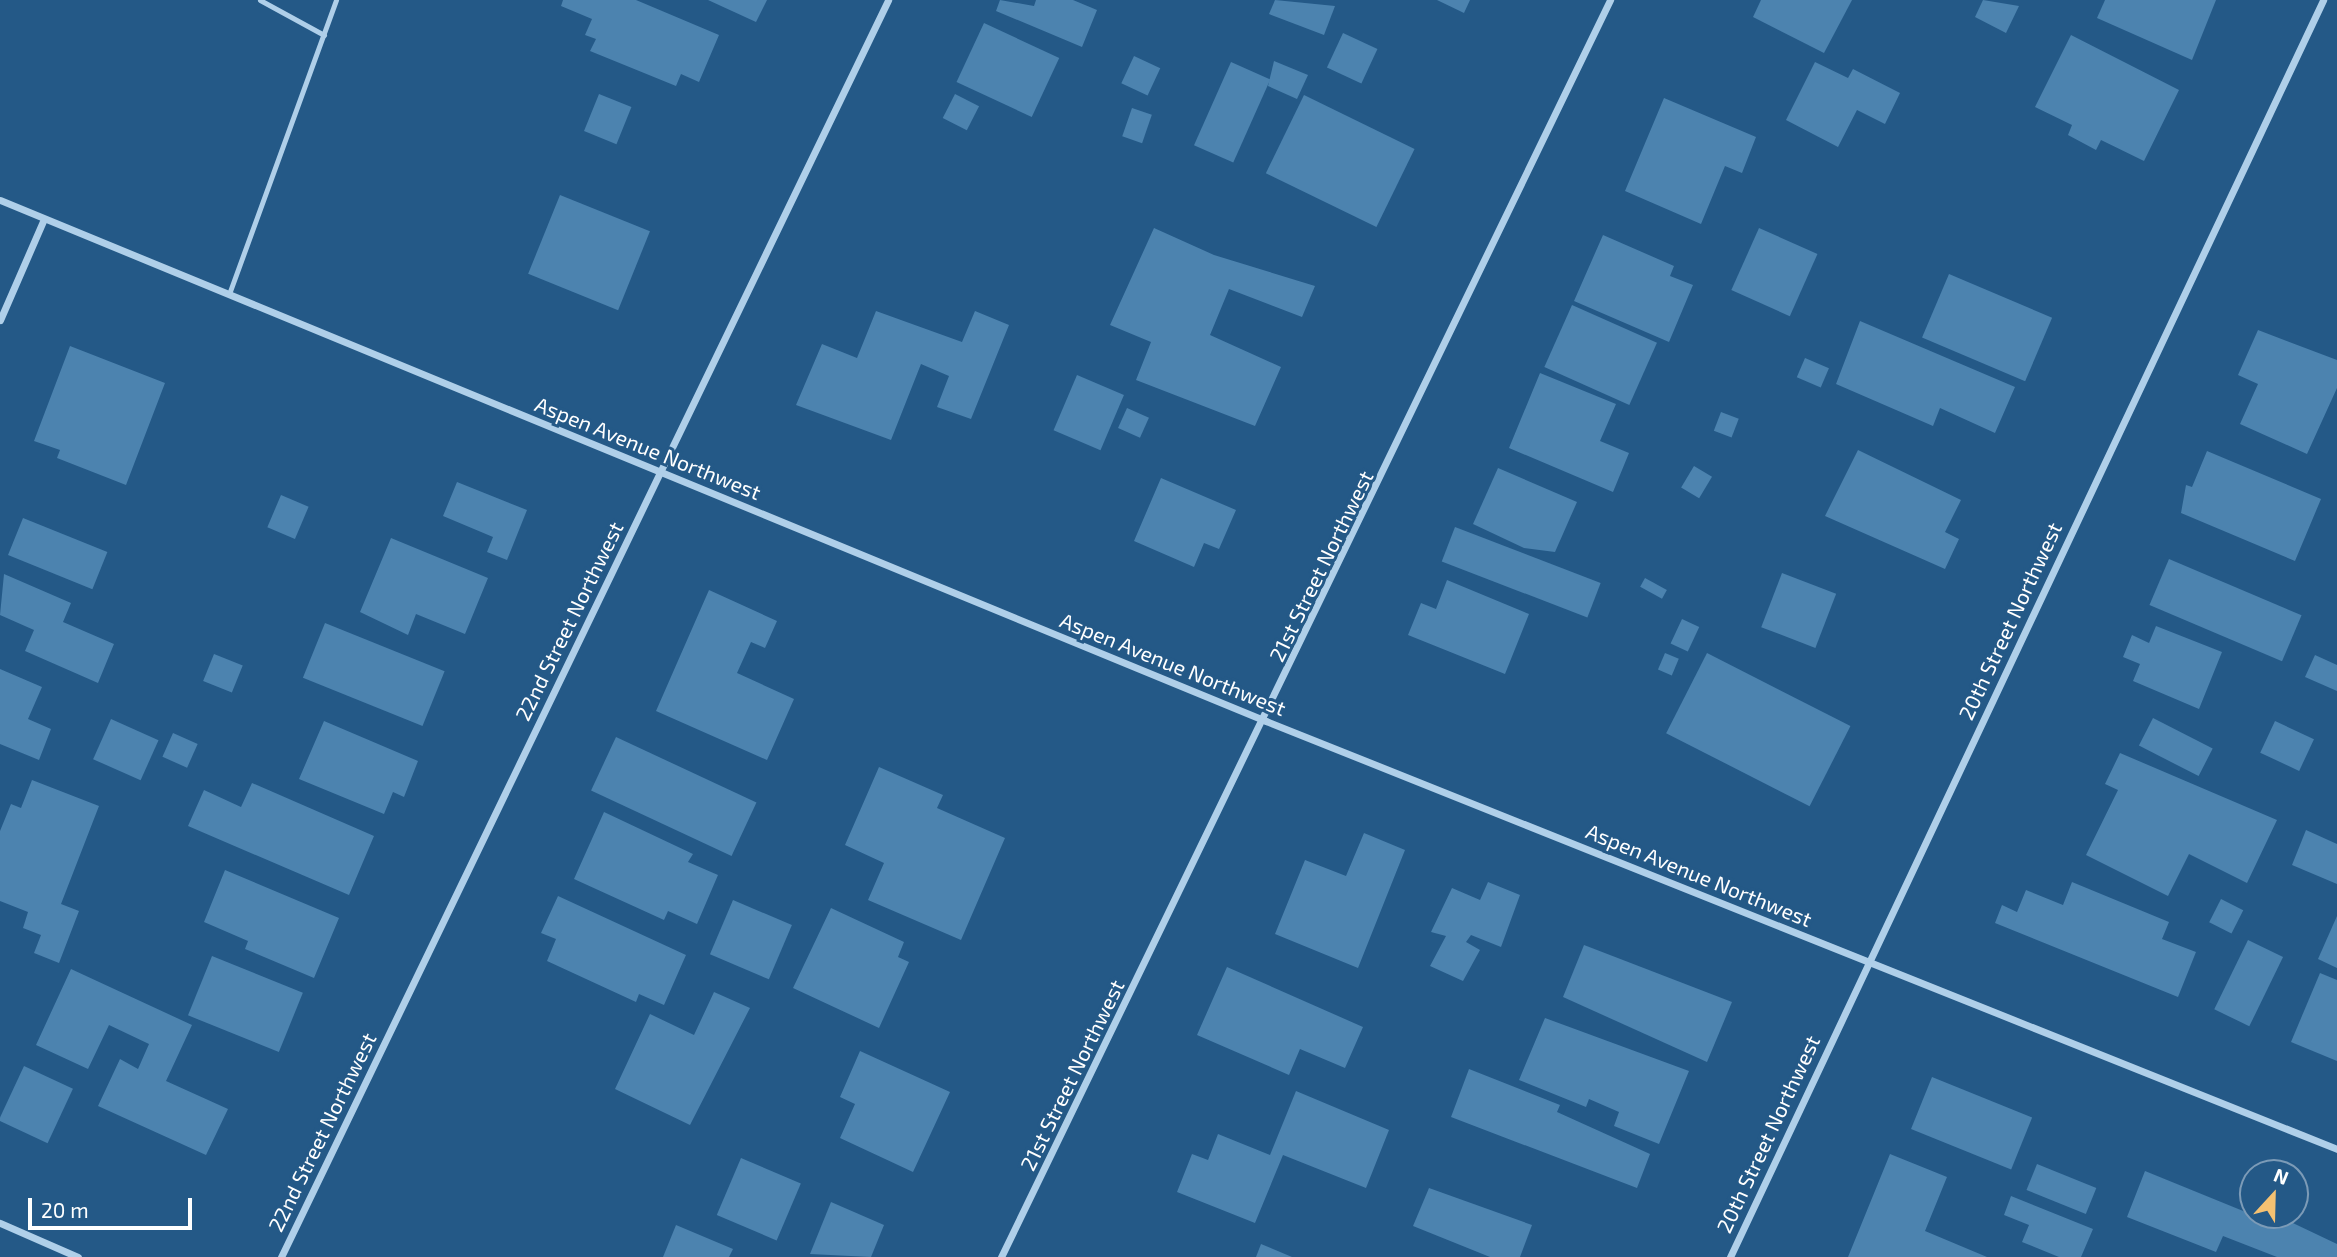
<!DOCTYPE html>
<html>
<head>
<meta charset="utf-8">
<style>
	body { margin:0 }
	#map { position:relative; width:2337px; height:1257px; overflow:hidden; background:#245987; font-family:"Exo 2",sans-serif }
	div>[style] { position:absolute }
	.building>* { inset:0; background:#4c83af; transform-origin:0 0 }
	.lane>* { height:5px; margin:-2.5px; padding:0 2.5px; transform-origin:2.5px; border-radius:2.5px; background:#afcfe9 }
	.street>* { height:7px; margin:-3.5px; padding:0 3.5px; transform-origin:3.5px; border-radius:3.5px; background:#afcfe9 }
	span { translate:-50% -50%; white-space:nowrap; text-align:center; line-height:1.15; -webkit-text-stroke:6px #245987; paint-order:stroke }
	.street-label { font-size:21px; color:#fff }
	.north { position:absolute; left:2239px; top:1159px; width:70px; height:70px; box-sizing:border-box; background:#245987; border:2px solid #7c9bb7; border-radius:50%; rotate:22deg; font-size:19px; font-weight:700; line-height:28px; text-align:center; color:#fff }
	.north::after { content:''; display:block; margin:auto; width:24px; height:32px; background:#f4c172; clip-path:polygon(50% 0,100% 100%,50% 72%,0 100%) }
	.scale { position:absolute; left:28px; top:1198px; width:164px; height:32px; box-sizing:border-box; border:4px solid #fff; border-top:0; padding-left:9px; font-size:21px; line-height:24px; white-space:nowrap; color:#fff; -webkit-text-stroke:5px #245987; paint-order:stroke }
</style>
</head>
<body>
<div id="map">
	<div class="building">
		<div style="clip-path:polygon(563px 0,636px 0,719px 35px,699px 82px,681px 74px,676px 86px,590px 51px,596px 39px,585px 35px,592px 19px,561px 6px)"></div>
		<div style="clip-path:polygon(708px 0,767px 0,756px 22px)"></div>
		<div style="clip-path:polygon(1000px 0,1034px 6px,1036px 0,1073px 0,1097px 10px,1082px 47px,996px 11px)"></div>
		<div style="clip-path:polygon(1275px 0,1335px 6px,1324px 35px,1269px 14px)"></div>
		<div style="clip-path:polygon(1437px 0,1470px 0,1464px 13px)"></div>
		<div style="clip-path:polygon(1761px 0,1852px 0,1824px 53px,1753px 17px)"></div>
		<div style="clip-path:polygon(1983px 0,2019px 6px,2006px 33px,1975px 17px)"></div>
		<div style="clip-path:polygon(2105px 0,2216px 0,2192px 60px,2097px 18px)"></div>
		<div style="left:984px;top:23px;width:83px;height:65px;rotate:25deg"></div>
		<div style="left:1343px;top:33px;width:38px;height:38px;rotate:25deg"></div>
		<div style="clip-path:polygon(2071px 35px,2179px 90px,2144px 161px,2101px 140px,2096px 150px,2068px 135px,2072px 125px,2035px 107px)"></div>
		<div style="left:1134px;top:56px;width:29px;height:30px;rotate:25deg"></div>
		<div style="clip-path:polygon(1274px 61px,1308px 75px,1297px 99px,1268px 86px)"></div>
		<div style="left:1231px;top:62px;width:43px;height:91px;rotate:24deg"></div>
		<div style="clip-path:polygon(1815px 62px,1848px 78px,1853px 69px,1900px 93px,1885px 124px,1857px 110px,1838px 147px,1786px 120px)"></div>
		<div style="left:599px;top:94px;width:35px;height:40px;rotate:22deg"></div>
		<div style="left:955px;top:94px;width:27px;height:27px;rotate:27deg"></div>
		<div style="left:1304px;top:95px;width:123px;height:87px;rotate:26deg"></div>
		<div style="clip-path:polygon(1664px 98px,1756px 137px,1742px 173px,1725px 166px,1701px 224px,1625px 191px)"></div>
		<div style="left:1132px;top:108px;width:21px;height:30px;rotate:19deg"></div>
		<div style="left:560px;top:195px;width:97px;height:85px;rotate:22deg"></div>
		<div style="clip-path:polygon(1154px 228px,1214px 255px,1315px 286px,1302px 317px,1229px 289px,1210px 335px,1281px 367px,1255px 426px,1136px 380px,1151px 342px,1110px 325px)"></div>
		<div style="left:1759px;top:228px;width:64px;height:68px;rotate:24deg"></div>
		<div style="clip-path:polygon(1603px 235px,1674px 266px,1670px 276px,1693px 285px,1669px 342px,1574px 301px)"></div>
		<div style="left:1949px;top:274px;width:112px;height:69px;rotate:23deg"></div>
		<div style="left:1572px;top:305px;width:93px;height:68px;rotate:24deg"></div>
		<div style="clip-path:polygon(876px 311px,962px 342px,975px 311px,1009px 325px,971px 419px,937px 407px,949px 376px,921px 364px,891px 440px,796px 405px,822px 344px,857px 358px)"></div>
		<div style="clip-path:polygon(1860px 321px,2015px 387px,1995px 433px,1940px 408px,1933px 426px,1836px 384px)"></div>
		<div style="clip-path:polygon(2258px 330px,2337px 360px,2337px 388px,2307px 454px,2240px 424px,2258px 384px,2238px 375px)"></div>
		<div style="clip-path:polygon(70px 346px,165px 383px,126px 485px,57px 458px,60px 450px,34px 441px)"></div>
		<div style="left:1805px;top:358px;width:26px;height:21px;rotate:23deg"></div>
		<div style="clip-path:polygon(1540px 373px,1616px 404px,1600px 441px,1629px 453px,1613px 492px,1509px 448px)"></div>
		<div style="left:1077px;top:375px;width:51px;height:60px;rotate:23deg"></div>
		<div style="left:1127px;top:408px;width:24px;height:22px;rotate:24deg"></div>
		<div style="left:1721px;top:412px;width:19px;height:20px;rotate:21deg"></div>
		<div style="clip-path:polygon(1858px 450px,1961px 500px,1945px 532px,1959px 539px,1945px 569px,1825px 516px)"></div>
		<div style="clip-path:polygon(2207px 451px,2321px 499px,2295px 561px,2181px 513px,2186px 485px,2192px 487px)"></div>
		<div style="left:1694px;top:466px;width:21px;height:25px;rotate:31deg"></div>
		<div style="clip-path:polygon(1498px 468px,1577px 502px,1555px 552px,1524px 548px,1473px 524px)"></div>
		<div style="clip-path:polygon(1161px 478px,1236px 510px,1219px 549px,1204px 543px,1194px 567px,1134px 541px)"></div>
		<div style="clip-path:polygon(457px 482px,527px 510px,507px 560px,487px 552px,493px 537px,443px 516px)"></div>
		<div style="left:281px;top:495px;width:30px;height:35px;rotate:23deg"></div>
		<div style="left:23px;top:518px;width:91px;height:40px;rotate:22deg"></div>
		<div style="left:1455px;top:527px;width:156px;height:37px;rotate:21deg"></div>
		<div style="clip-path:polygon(391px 538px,488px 578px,465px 634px,416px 614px,408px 635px,360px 612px)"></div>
		<div style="left:2169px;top:559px;width:144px;height:50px;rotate:23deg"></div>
		<div style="left:1782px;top:573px;width:58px;height:58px;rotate:21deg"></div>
		<div style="clip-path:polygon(4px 574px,71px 603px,63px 622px,114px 644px,98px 683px,25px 651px,34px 630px,0 615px)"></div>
		<div style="left:1645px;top:578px;width:25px;height:10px;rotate:29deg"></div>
		<div style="clip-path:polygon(1447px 580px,1529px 614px,1505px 674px,1408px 635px,1421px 603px,1436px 609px)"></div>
		<div style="clip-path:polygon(709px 590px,777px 621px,765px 648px,751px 642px,737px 673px,794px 699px,767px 760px,656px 711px)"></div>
		<div style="left:1682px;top:619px;width:19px;height:27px;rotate:25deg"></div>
		<div style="left:325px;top:623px;width:129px;height:59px;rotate:22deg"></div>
		<div style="clip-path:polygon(2156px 626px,2222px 652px,2199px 709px,2133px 681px,2140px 664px,2123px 657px,2132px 635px,2149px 643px)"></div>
		<div style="left:1665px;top:653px;width:15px;height:18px;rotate:23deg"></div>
		<div style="left:1707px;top:653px;width:161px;height:90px;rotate:27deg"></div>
		<div style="left:214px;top:654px;width:31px;height:29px;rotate:22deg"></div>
		<div style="clip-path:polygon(2315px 655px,2337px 665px,2337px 691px,2305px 677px)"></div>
		<div style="clip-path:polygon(0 669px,42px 687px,28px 719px,51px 729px,39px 760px,0 744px)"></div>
		<div style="left:2153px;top:718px;width:67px;height:31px;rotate:27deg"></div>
		<div style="left:111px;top:719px;width:52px;height:44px;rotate:24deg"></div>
		<div style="clip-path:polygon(324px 721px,418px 761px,404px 797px,393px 792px,384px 814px,299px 779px)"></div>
		<div style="left:2275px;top:721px;width:43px;height:35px;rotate:25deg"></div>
		<div style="left:173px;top:733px;width:27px;height:26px;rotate:24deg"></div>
		<div style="left:616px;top:737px;width:155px;height:59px;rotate:25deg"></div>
		<div style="clip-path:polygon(2120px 753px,2277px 820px,2247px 883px,2189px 854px,2168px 896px,2086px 855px,2118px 790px,2105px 784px)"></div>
		<div style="clip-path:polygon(879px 767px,943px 795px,937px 808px,1005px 838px,961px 940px,868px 900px,884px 863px,845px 845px)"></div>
		<div style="clip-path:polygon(32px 780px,99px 806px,61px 904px,79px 911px,59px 963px,34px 953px,41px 935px,23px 928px,28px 912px,0 901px,0 831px,11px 804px,21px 808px)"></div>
		<div style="clip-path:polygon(252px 783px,374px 836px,349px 895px,188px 826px,204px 790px,241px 807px)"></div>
		<div style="clip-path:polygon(604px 812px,693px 854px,688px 862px,718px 875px,697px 924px,668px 911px,664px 920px,574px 879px)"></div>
		<div style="clip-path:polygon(2306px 830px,2337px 844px,2337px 884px,2292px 865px)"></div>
		<div style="clip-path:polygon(1364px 833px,1405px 850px,1358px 968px,1275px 934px,1305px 860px,1346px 876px)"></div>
		<div style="clip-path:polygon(225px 870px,339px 918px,314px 978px,245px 949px,248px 941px,204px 922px)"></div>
		<div style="clip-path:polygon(1488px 882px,1520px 895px,1501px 947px,1471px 935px,1466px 942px,1480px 950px,1463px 981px,1430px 966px,1446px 936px,1431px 932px,1452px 888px,1480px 900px)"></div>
		<div style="clip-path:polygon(2072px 882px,2169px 922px,2162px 939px,2196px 952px,2178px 997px,1995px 923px,2002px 905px,2017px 912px,2026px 890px,2063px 905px)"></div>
		<div style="clip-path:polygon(558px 896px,686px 955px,664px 1005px,639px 994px,636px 1002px,547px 961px,556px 939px,541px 933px)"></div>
		<div style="left:2221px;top:899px;width:25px;height:26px;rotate:27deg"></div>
		<div style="left:733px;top:900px;width:64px;height:59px;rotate:23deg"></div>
		<div style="clip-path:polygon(831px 908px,904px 942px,898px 957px,909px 962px,879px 1028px,793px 988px)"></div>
		<div style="clip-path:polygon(2337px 916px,2337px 968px,2318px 959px)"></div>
		<div style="left:2248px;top:940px;width:39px;height:77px;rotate:26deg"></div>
		<div style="clip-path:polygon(1584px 945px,1732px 1002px,1707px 1062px,1563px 997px)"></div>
		<div style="left:212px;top:956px;width:98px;height:64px;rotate:22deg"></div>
		<div style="clip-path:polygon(1227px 967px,1363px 1027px,1345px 1068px,1300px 1049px,1289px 1075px,1197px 1035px)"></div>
		<div style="clip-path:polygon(71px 969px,192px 1025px,166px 1081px,228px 1109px,206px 1155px,98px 1106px,120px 1059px,138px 1069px,149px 1044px,109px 1025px,88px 1069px,36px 1045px)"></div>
		<div style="clip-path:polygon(2320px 973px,2337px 980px,2337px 1061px,2291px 1042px)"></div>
		<div style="clip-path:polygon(714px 992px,750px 1008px,690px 1125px,615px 1089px,650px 1014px,694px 1035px)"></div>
		<div style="clip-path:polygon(1545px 1018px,1689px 1071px,1659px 1144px,1614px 1126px,1619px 1112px,1589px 1099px,1586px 1107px,1519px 1080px)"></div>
		<div style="clip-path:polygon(860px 1051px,950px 1092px,913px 1172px,840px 1138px,855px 1104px,840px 1097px)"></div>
		<div style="left:24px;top:1066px;width:54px;height:60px;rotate:25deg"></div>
		<div style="clip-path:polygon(1469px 1069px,1560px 1105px,1557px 1112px,1650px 1154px,1637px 1188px,1451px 1117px)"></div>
		<div style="left:1932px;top:1077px;width:108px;height:56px;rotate:22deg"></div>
		<div style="clip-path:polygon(1296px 1091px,1389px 1130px,1366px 1188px,1283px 1155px,1255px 1223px,1177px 1192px,1192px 1154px,1208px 1160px,1218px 1134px,1270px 1155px)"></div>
		<div style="clip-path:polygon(1890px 1154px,1947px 1177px,1925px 1231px,1987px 1257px,1848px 1257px)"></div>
		<div style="left:741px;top:1158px;width:65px;height:62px;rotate:23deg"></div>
		<div style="left:2037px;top:1164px;width:64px;height:28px;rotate:22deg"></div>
		<div style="clip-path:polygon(2145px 1171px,2253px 1215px,2276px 1215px,2337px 1244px,2337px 1257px,2277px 1257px,2223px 1236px,2216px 1252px,2127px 1217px)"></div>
		<div style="clip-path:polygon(1429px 1188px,1532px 1225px,1520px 1257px,1490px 1257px,1413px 1226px)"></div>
		<div style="clip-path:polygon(2011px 1196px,2093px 1229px,2081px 1257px,2059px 1257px,2022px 1242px,2029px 1225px,2004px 1215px)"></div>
		<div style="clip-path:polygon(831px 1202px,884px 1225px,871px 1257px,810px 1254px)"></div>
		<div style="clip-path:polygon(676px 1225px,733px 1249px,729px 1257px,663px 1257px)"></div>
		<div style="clip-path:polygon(1261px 1244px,1292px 1257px,1256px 1257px)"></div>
	</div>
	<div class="lane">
		<div style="left:260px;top:0;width:73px;rotate:28.7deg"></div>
		<div style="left:229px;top:294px;width:313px;rotate:-70deg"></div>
	</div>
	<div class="street">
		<div style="left:0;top:200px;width:1369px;rotate:22.37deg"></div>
		<div style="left:1266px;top:721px;width:1153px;rotate:21.78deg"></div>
		<div style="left:0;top:320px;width:110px;rotate:-66.5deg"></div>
		<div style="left:0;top:1223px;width:85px;rotate:23.6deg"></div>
		<div style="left:281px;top:1257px;width:1396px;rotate:-64.22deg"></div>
		<div style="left:1001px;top:1257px;width:1397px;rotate:-64.15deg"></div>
		<div style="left:1730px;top:1257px;width:1390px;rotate:-64.74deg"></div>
	</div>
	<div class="street-label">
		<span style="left:648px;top:448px;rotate:22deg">Aspen Avenue Northwest</span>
		<span style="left:1321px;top:566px;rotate:-64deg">21st Street Northwest</span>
		<span style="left:569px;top:621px;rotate:-64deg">22nd Street Northwest</span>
		<span style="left:2010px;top:621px;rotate:-65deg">20th Street Northwest</span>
		<span style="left:1173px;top:664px;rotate:22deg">Aspen Avenue Northwest</span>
		<span style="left:1699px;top:875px;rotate:22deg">Aspen Avenue Northwest</span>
		<span style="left:1072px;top:1075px;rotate:-64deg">21st Street Northwest</span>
		<span style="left:322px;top:1132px;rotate:-64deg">22nd Street Northwest</span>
		<span style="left:1768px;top:1134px;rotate:-65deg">20th Street Northwest</span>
	</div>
	<div class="north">N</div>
	<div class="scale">20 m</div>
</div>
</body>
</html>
